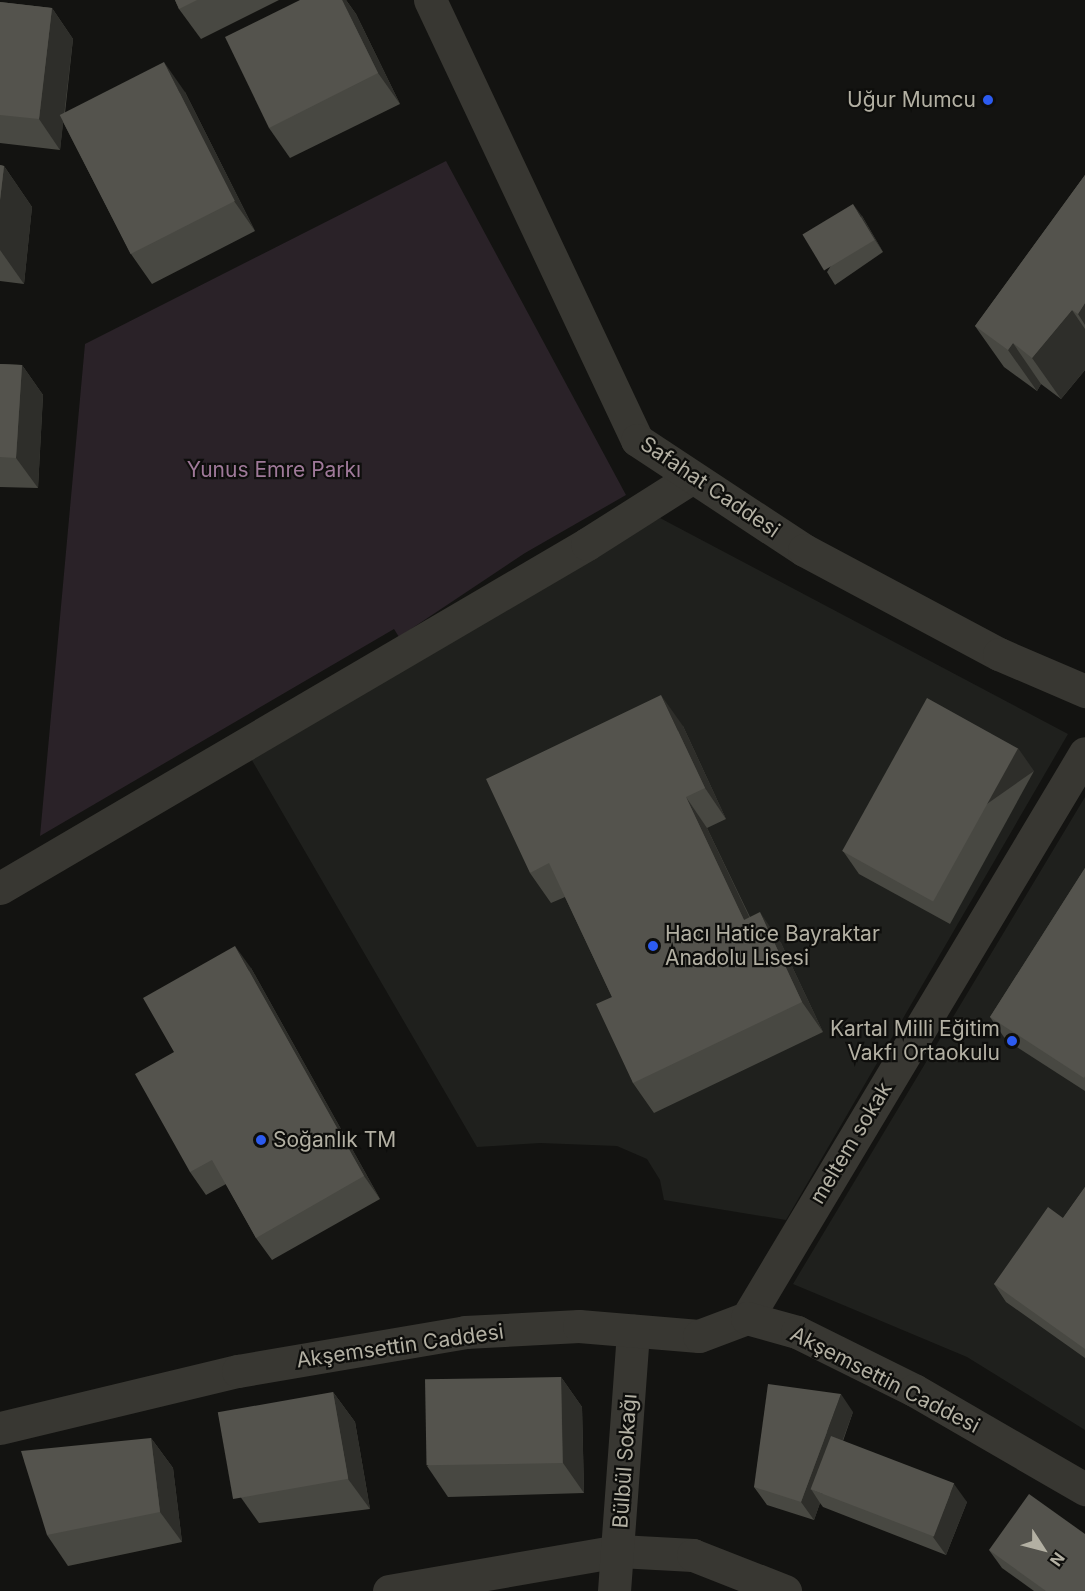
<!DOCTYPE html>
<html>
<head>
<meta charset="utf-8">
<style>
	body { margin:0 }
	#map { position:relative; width:1085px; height:1591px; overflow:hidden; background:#131311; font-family:Inter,sans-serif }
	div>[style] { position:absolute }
	.built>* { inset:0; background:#1f201d }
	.green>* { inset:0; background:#2a2228 }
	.minor>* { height:33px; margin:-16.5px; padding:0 16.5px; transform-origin:16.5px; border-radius:16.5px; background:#383732 }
	.tertiary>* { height:33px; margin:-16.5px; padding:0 16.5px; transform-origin:16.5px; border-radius:16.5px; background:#383732 }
	.wall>* { inset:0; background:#484842 }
	.shaded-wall>* { inset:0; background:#2e2e2a; transform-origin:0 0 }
	.building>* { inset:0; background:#54534d; transform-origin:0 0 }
	.dots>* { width:16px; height:16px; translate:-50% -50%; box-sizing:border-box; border:3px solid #0e0e0c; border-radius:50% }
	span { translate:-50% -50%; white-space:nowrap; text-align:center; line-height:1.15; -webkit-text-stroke:4.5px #0e0e0c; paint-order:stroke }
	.poi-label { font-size:21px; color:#b3b0a3 }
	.right { translate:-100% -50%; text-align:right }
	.left { translate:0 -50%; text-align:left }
	.park-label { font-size:21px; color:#9f7999 }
	.street-label { font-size:21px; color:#b3b0a3 }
	.north { position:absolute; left:1013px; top:1519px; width:60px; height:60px; -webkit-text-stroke:4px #0e0e0c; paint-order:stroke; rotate:126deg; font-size:16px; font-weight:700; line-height:24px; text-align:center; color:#b3b0a3 }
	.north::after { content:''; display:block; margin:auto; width:21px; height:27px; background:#b3b0a3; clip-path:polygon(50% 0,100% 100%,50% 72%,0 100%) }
</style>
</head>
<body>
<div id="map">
	<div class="built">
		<div style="clip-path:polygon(660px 518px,1068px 734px,786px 1220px,664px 1200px,660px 1180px,647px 1159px,617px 1146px,540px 1143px,477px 1147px,246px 750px)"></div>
		<div style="clip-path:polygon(1085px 797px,1085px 1430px,967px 1357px,793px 1284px)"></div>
	</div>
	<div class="green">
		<div style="clip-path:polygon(446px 161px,626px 495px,525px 553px,399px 637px,394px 629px,40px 836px,85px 344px)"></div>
	</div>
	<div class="minor">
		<div style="left:0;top:888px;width:680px;rotate:-30.37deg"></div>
		<div style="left:587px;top:544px;width:123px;rotate:-32.4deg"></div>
		<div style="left:747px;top:1318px;width:658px;rotate:-59.11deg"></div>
		<div style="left:389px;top:1591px;width:233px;rotate:-9.9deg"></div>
		<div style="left:619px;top:1551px;width:74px;rotate:3.1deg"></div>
		<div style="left:693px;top:1555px;width:99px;rotate:21.4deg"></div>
		<div style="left:614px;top:1591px;width:261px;rotate:-85.8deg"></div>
	</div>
	<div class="tertiary">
		<div style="left:430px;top:0;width:486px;rotate:64.8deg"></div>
		<div style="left:637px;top:440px;width:200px;rotate:33.4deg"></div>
		<div style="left:804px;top:550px;width:221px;rotate:28.1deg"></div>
		<div style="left:999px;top:654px;width:94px;rotate:23.3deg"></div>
		<div style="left:0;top:1428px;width:245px;rotate:-13.5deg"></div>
		<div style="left:238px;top:1371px;width:230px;rotate:-9.7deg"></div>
		<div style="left:465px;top:1332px;width:114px;rotate:-3deg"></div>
		<div style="left:579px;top:1326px;width:120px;rotate:4.8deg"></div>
		<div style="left:699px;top:1336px;width:51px;rotate:-20.6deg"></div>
		<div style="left:747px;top:1318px;width:52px;rotate:15.6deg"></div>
		<div style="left:797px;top:1332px;width:131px;rotate:26.4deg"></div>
		<div style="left:914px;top:1390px;width:198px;rotate:30.1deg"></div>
	</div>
	<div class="wall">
		<div style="clip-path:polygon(175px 0,279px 0,201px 39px,179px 9px)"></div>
		<div style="clip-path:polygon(300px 0,346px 0,356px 14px,400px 104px,290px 158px,269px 128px)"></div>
		<div style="clip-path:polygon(0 2px,52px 8px,73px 39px,65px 113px,185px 92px,255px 231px,152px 284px,131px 254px,63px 122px,60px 150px,0 143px)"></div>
		<div style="clip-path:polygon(0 165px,4px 166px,32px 207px,24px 284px,0 281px)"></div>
		<div style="clip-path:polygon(1085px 175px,1085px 370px,1061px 399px,1041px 384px,1037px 391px,1004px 367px,975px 326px)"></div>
		<div style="clip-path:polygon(862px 216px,883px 252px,835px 285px,827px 272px)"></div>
		<div style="clip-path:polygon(0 364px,22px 365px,43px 395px,38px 488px,0 487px)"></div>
		<div style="clip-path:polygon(683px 726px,726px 819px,707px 828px,750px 917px,781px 943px,823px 1032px,654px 1113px,633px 1083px,612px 997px,565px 897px,551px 903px,530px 873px)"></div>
		<div style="clip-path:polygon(1034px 771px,950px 924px,859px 874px,843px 851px)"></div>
		<div style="clip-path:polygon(1085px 868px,1085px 1091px,1006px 1040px,990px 1017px)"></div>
		<div style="clip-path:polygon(251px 968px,380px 1199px,272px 1260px,256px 1238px,226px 1184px,206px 1195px,190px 1172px,174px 1052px)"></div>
		<div style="clip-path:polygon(1085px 1187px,1085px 1358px,1006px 1302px,994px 1284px,1063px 1218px)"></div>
		<div style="clip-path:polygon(561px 1377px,582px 1407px,584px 1493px,448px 1497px,427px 1466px)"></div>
		<div style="clip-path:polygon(333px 1392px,355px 1422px,370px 1509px,259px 1523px,237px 1492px)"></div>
		<div style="clip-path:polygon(853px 1412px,843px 1441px,967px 1502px,946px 1555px,823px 1507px,820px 1503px,814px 1520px,767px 1505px,754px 1487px)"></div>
		<div style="clip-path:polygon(151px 1438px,173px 1468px,182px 1542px,68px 1566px,47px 1535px)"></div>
		<div style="clip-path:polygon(989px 1550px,1085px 1591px,1034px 1591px,1002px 1568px)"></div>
	</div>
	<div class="shaded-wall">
		<div style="clip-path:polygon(342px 0,346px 0,356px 14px,400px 104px,378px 73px)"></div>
		<div style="clip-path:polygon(52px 8px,73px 39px,60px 150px,39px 119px)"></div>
		<div style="clip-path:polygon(164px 62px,185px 92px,255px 231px,234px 201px)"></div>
		<div style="clip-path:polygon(4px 166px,32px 207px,24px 284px,0 250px,0 200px)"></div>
		<div style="clip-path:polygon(853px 204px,862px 216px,883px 252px,875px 240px)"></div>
		<div style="clip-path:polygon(1085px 303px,1085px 325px,1078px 314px)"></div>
		<div style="clip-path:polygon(1072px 310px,1085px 329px,1085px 370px,1061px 399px,1032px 358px)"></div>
		<div style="clip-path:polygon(1013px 343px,1041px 384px,1037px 391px,1008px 350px)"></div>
		<div style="clip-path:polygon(22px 365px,43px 395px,38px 488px,16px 458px)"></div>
		<div style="clip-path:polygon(661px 695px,683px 726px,726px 819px,705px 788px)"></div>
		<div style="left:1018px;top:748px;width:28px;height:175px;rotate:55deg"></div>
		<div style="clip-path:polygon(686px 797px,707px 828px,765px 950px,744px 920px)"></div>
		<div style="clip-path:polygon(760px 912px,781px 943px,823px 1032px,802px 1002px)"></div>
		<div style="clip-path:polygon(235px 946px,251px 968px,380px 1199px,364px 1176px)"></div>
		<div style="clip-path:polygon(561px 1377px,582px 1407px,584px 1493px,563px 1463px)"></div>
		<div style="clip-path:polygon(333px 1392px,355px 1422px,370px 1509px,348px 1479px)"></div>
		<div style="clip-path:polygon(841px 1394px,853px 1412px,823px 1494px,811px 1489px,820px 1503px,814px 1520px,801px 1502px)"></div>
		<div style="clip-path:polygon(151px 1438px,173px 1468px,182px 1542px,160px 1512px)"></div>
		<div style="clip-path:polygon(954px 1484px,967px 1502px,946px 1555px,933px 1537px)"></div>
	</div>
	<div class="building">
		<div style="clip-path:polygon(175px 0,197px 0,179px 9px)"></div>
		<div style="clip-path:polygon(300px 0,342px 0,378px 73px,269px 128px,225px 37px)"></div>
		<div style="clip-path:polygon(0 2px,52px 8px,39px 119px,0 115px)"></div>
		<div style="left:164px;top:62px;width:156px;height:117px;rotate:63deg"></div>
		<div style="clip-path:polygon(0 165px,4px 166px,0 200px)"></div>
		<div style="clip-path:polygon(1085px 175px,1085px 303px,1078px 314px,1072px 310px,1032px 358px,1013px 343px,1008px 350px,975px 326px)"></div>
		<div style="left:853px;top:204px;width:42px;height:59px;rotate:59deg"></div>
		<div style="clip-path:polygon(0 364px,22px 365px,16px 458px,0 457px)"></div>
		<div style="clip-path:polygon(661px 695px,705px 788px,686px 797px,744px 920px,760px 912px,802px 1002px,633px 1083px,596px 1004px,612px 997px,549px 863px,530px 873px,486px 779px)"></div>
		<div style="left:927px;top:698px;width:104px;height:175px;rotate:29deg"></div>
		<div style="clip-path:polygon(1085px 868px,1085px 1076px,1084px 1078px,990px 1017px)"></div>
		<div style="clip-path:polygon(235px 946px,364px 1176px,256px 1238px,212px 1160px,190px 1172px,135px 1074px,174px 1052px,143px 998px)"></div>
		<div style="clip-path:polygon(1085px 1187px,1085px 1349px,994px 1284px,1048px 1207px,1063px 1218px)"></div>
		<div style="left:561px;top:1377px;width:86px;height:136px;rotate:89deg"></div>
		<div style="clip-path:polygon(768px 1384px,841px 1394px,801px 1502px,754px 1487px)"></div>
		<div style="left:333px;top:1392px;width:88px;height:117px;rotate:80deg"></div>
		<div style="left:831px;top:1436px;width:132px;height:57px;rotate:21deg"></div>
		<div style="clip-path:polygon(151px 1438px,160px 1512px,47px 1535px,21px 1451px)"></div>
		<div style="clip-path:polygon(1029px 1494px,1085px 1534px,1085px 1591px,1046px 1591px,989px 1550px)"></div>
	</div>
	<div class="dots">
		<div style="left:988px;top:100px;background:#2c5bf0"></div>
		<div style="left:653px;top:946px;background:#2c5bf0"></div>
		<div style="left:1012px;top:1041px;background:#2c5bf0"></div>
		<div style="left:261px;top:1140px;background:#2c5bf0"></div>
	</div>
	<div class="poi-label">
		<span class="right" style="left:976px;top:100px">Uğur Mumcu</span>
		<span class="left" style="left:665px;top:946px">Hacı Hatice Bayraktar<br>Anadolu Lisesi</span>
		<span class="right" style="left:1000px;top:1041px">Kartal Milli Eğitim<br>Vakfı Ortaokulu</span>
		<span class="left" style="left:273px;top:1140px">Soğanlık TM</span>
	</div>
	<div class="park-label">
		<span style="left:274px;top:470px">Yunus Emre Parkı</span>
	</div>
	<div class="street-label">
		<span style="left:710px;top:487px;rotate:34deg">Safahat Caddesi</span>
		<span style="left:851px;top:1143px;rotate:-59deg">meltem sokak</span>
		<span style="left:400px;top:1346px;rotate:-8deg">Akşemsettin Caddesi</span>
		<span style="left:885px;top:1380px;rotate:27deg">Akşemsettin Caddesi</span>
		<span style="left:625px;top:1461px;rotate:-86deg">Bülbül Sokağı</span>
	</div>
	<div class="north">N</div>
</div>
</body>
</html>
